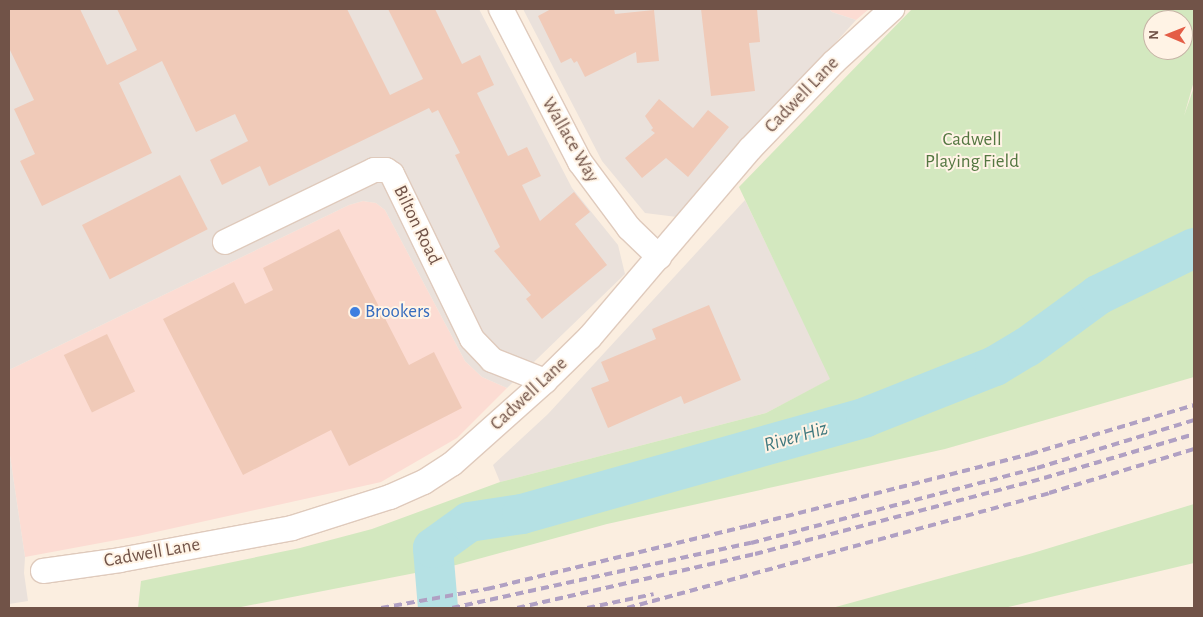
<!DOCTYPE html>
<html>
<head>
<meta charset="utf-8">
<style>
	body { margin:0 }
	#map { position:relative; width:1203px; height:617px; overflow:hidden; background:#fbeee0; font-family:"Alegreya Sans",sans-serif }
	div>[style] { position:absolute }
	.commercial>* { inset:0; background:#fcdcd3 }
	.industrial>* { inset:0; background:#eae1db }
	.green>* { inset:0; background:#d3e8bf }
	.river>* { height:40px; margin:-20px; padding:0 20px; transform-origin:20px; border-radius:20px; background:#b5e1e4 }
	.building>* { inset:0; background:#f0cab8; transform-origin:0 0 }
	.roads { filter:drop-shadow(1px 0 #dfcabc) drop-shadow(-1px 0 #dfcabc) drop-shadow(0 1px #dfcabc) drop-shadow(0 -1px #dfcabc) }
	.minor>* { height:24px; margin:-12px; padding:0 12px; transform-origin:12px; border-radius:12px; background:#fff }
	.rail>* { height:4px; margin-top:-2px; transform-origin:0; background:repeating-linear-gradient(90deg,#b0a0c3 0 8px,transparent 0 13px) }
	.dots>* { width:14px; height:14px; translate:-50% -50%; box-sizing:border-box; border:2px solid #fff3e5; border-radius:50% }
	span { translate:-50% -50%; white-space:nowrap; text-align:center; line-height:1.15; -webkit-text-stroke:4px #fff3e5; paint-order:stroke }
	.street-label { font-size:19px; color:#715348 }
	.park-label { font-size:19px; color:#547741 }
	.shop-label { font-size:19px; color:#366cbe }
	.left { translate:0 -50%; text-align:left }
	.water-label { font-size:20px; color:#3f787e; font-style:italic }
	.frame { position:absolute; inset:0; border:10px solid #715348; pointer-events:none }
	.north { position:absolute; left:1143px; top:10px; width:50px; height:50px; box-sizing:border-box; background:#fff3e5; border:1px solid #c6b3a6; border-radius:50%; rotate:271deg; font-size:14px; font-weight:700; line-height:20px; text-align:center; color:#715348 }
	.north::after { content:''; display:block; margin:auto; width:18px; height:22px; background:#e45d46; clip-path:polygon(50% 0,100% 100%,50% 72%,0 100%) }
</style>
</head>
<body>
<div id="map">
	<div class="commercial">
		<div style="clip-path:polygon(829px 9px,869px 9px,856px 20px,832px 12px)"></div>
		<div style="clip-path:polygon(363px 201px,376px 203px,385px 210px,465px 361px,482px 377px,507px 388px,457px 438px,381px 482px,138px 536px,25px 557px,9px 449px,9px 370px,349px 205px)"></div>
	</div>
	<div class="industrial">
		<div style="clip-path:polygon(9px 9px,479px 9px,572px 188px,618px 245px,625px 274px,507px 388px,482px 377px,465px 361px,385px 210px,376px 203px,363px 201px,349px 205px,9px 370px)"></div>
		<div style="clip-path:polygon(523px 9px,829px 9px,832px 12px,856px 20px,677px 217px,645px 213px,602px 161px)"></div>
		<div style="clip-path:polygon(745px 200px,831px 379px,766px 413px,500px 482px,493px 465px,548px 414px)"></div>
		<div style="clip-path:polygon(9px 449px,25px 557px,24px 573px,28px 601px,9px 604px)"></div>
	</div>
	<div class="green">
		<div style="clip-path:polygon(evenodd,912px 9px,1194px 9px,1194px 81px,1184px 116px,1194px 87px,1194px 377px,945px 449px,607px 524px,456px 565px,236px 608px,138px 608px,141px 581px,300px 548px,372px 529px,500px 482px,766px 413px,830px 379px,739px 187px,912px 9px,1153px 20px,1183px 20px,1183px 50px,1153px 50px,1153px 20px)"></div>
		<div style="clip-path:polygon(1194px 504px,1194px 563px,1004px 608px,832px 608px,1033px 553px)"></div>
	</div>
	<div class="river">
		<div style="left:438px;top:608px;width:60px;rotate:-94.8deg"></div>
		<div style="left:433px;top:548px;width:44px;rotate:-35.8deg"></div>
		<div style="left:469px;top:522px;width:54px;rotate:-8.6deg"></div>
		<div style="left:522px;top:514px;width:357px;rotate:-15.7deg"></div>
		<div style="left:866px;top:417px;width:139px;rotate:-21.6deg"></div>
		<div style="left:995px;top:366px;width:37px;rotate:-31deg"></div>
		<div style="left:1027px;top:347px;width:88px;rotate:-36.2deg"></div>
		<div style="left:1098px;top:295px;width:107px;rotate:-26.1deg"></div>
	</div>
	<div class="building">
		<div style="clip-path:polygon(9px 9px,80px 9px,107px 65px,137px 50px,117px 9px,347px 9px,390px 95px,423px 79px,388px 9px,435px 9px,462px 64px,480px 55px,494px 85px,477px 93px,508px 156px,527px 147px,541px 176px,522px 185px,540px 221px,574px 192px,590px 212px,575px 224px,607px 265px,542px 319px,526px 299px,531px 295px,494px 251px,500px 247px,455px 155px,460px 153px,438px 110px,432px 113px,429px 108px,269px 186px,260px 166px,222px 185px,210px 160px,248px 141px,235px 114px,196px 132px,162px 61px,119px 83px,152px 153px,42px 206px,20px 161px,35px 154px,14px 109px,34px 100px,9px 48px)"></div>
		<div style="clip-path:polygon(551px 9px,614px 9px,615px 14px,654px 10px,659px 61px,637px 63px,636px 52px,585px 77px,577px 61px,574px 63px,571px 58px,561px 63px,538px 16px)"></div>
		<div style="clip-path:polygon(701px 9px,757px 9px,760px 42px,749px 43px,755px 91px,711px 96px)"></div>
		<div style="clip-path:polygon(659px 99px,693px 128px,708px 110px,729px 127px,688px 177px,666px 158px,642px 178px,625px 158px,655px 133px,651px 130px,653px 128px,645px 116px)"></div>
		<div style="left:180px;top:175px;width:61px;height:110px;rotate:63deg"></div>
		<div style="clip-path:polygon(339px 229px,409px 365px,434px 352px,462px 408px,349px 466px,331px 430px,243px 475px,163px 319px,234px 282px,245px 304px,273px 290px,263px 268px)"></div>
		<div style="clip-path:polygon(709px 305px,741px 380px,684px 404px,681px 396px,608px 428px,591px 388px,609px 381px,601px 362px,656px 339px,652px 329px)"></div>
		<div style="left:107px;top:334px;width:64px;height:48px;rotate:64deg"></div>
	</div>
	<div class="roads">
		<div class="minor">
			<div style="left:501px;top:9px;width:172px;rotate:62.7deg"></div>
			<div style="left:580px;top:162px;width:82px;rotate:53.4deg"></div>
			<div style="left:629px;top:228px;width:42px;rotate:44deg"></div>
			<div style="left:225px;top:242px;width:165px;rotate:-25.8deg"></div>
			<div style="left:374px;top:170px;width:12px"></div>
			<div style="left:386px;top:170px;width:7px;rotate:34deg"></div>
			<div style="left:392px;top:174px;width:183px;rotate:64.1deg"></div>
			<div style="left:472px;top:339px;width:29px;rotate:46deg"></div>
			<div style="left:492px;top:360px;width:57px;rotate:21.6deg"></div>
			<div style="left:43px;top:571px;width:78px;rotate:-8.1deg"></div>
			<div style="left:120px;top:560px;width:175px;rotate:-10.5deg"></div>
			<div style="left:292px;top:528px;width:103px;rotate:-17.6deg"></div>
			<div style="left:390px;top:497px;width:37px;rotate:-24deg"></div>
			<div style="left:424px;top:482px;width:33px;rotate:-33deg"></div>
			<div style="left:452px;top:464px;width:125px;rotate:-41.7deg"></div>
			<div style="left:545px;top:381px;width:63px;rotate:-44.4deg"></div>
			<div style="left:590px;top:337px;width:247px;rotate:-49.6deg"></div>
			<div style="left:750px;top:149px;width:121px;rotate:-46deg"></div>
			<div style="left:834px;top:62px;width:79px;rotate:-42.4deg"></div>
		</div>
	</div>
	<div class="rail">
		<div style="left:381px;top:608px;width:108px;rotate:-10.2deg"></div>
		<div style="left:487px;top:589px;width:268px;rotate:-13.6deg"></div>
		<div style="left:748px;top:526px;width:291px;rotate:-14.3deg"></div>
		<div style="left:1030px;top:454px;width:171px;rotate:-16.6deg"></div>
		<div style="left:452px;top:608px;width:306px;rotate:-12.3deg"></div>
		<div style="left:751px;top:543px;width:296px;rotate:-14.7deg"></div>
		<div style="left:1037px;top:468px;width:164px;rotate:-17deg"></div>
		<div style="left:517px;top:608px;width:244px;rotate:-12.8deg"></div>
		<div style="left:755px;top:554px;width:299px;rotate:-14.7deg"></div>
		<div style="left:1044px;top:478px;width:156px;rotate:-16.3deg"></div>
		<div style="left:587px;top:608px;width:68px;rotate:-11.8deg"></div>
		<div style="left:627px;top:608px;width:437px;rotate:-15.2deg"></div>
		<div style="left:1049px;top:493px;width:152px;rotate:-16.9deg"></div>
	</div>
	<div class="dots">
		<div style="left:355px;top:312px;background:#3f7fe0"></div>
	</div>
	<div class="street-label">
		<span style="left:802px;top:95px;rotate:-46deg">Cadwell Lane</span>
		<span style="left:570px;top:140px;rotate:60deg">Wallace Way</span>
		<span style="left:417px;top:225px;rotate:64deg">Bilton Road</span>
		<span style="left:529px;top:394px;rotate:-43deg">Cadwell Lane</span>
		<span style="left:152px;top:553px;rotate:-10deg">Cadwell Lane</span>
	</div>
	<div class="park-label">
		<span style="left:972px;top:151px">Cadwell<br>Playing Field</span>
	</div>
	<div class="shop-label">
		<span class="left" style="left:365px;top:312px">Brookers</span>
	</div>
	<div class="water-label">
		<span style="left:796px;top:437px;rotate:-16deg">River Hiz</span>
	</div>
	<div class="frame"></div>
	<div class="north">N</div>
</div>
</body>
</html>
